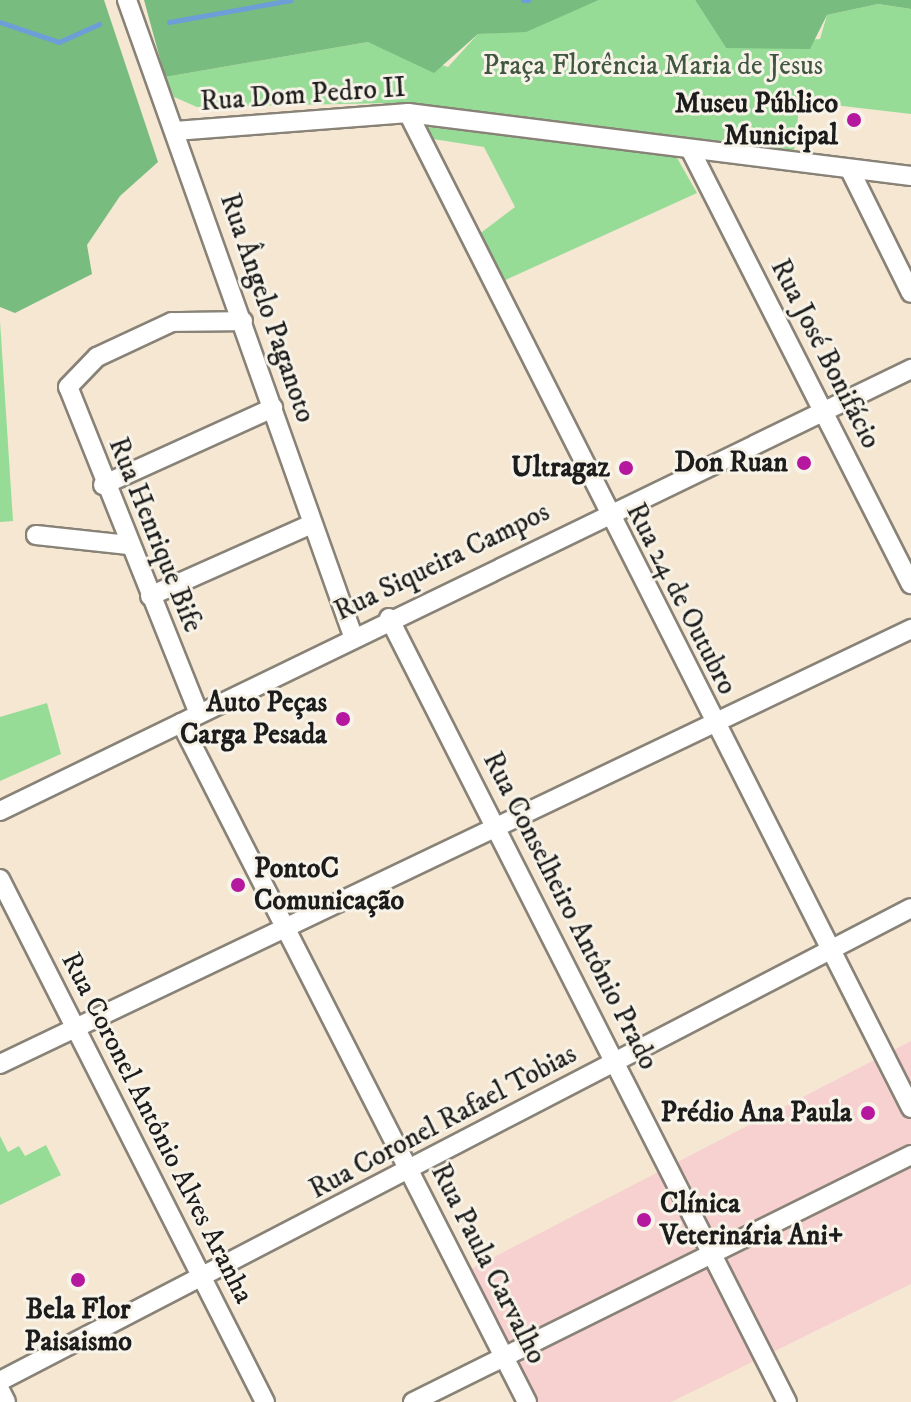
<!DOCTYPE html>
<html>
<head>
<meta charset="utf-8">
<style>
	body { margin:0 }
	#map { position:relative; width:911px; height:1402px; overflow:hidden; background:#f5e7d2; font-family:"IM FELL DW Pica",serif }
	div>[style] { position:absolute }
	.built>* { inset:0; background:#f7d0d0 }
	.green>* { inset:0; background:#96dc96 }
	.forest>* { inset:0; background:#78bc7f }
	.stream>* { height:5px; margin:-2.5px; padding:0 2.5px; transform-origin:2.5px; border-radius:2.5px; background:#6e9ed7 }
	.roads { filter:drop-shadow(2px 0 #888277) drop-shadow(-2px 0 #888277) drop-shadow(0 2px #888277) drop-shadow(0 -2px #888277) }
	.minor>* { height:18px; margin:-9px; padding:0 9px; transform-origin:9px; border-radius:9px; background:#fff }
	.dots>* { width:22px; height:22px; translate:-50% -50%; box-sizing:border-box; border:4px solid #f7f3e8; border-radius:50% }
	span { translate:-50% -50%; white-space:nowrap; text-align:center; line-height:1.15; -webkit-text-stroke:6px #f7f3e8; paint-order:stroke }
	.park-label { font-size:28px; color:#415641 }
	.street-label { font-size:28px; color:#1c1c1c }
	.poi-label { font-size:28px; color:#1c1c1c; font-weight:700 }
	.right { translate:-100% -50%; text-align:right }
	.left { translate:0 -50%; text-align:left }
</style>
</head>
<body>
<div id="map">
	<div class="built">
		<div style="clip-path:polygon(911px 1041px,911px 1284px,671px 1402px,535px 1402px,469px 1270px)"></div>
	</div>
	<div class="green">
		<div style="clip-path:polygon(599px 0,695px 0,726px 48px,820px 39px,827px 15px,878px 4px,911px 9px,911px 114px,800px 101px,794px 152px,391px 103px,197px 107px,174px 97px,165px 77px,368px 42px,448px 67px,478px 34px,526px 31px)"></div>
		<div style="clip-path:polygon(428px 127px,676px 156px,697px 193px,501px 282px,478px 235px,515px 207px,484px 147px,433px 139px)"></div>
		<div style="clip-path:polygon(0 321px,13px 521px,0 522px)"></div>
		<div style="clip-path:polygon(47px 703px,61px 754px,0 781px,0 717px)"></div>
		<div style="clip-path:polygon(0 1136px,8px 1152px,19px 1146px,25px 1156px,46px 1145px,61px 1175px,0 1205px)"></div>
	</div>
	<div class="forest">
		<div style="clip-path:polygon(0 0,104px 0,158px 162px,120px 196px,87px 245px,92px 274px,15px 313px,0 307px)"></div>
		<div style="clip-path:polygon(144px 0,599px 0,526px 32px,478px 34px,434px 73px,368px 42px,165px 77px)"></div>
		<div style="clip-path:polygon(695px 0,911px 0,911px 9px,878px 4px,827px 15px,810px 49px,726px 48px)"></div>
	</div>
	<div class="stream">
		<div style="left:523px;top:0;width:5px"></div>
		<div style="left:0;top:22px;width:62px;rotate:18.7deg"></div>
		<div style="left:59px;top:42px;width:44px;rotate:-24.2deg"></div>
		<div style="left:169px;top:22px;width:124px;rotate:-10.2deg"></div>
	</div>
	<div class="roads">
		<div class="minor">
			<div style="left:127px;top:0;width:675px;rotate:70.44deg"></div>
			<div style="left:408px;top:113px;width:1115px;rotate:63.18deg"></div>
			<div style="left:175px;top:131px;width:234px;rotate:-4.4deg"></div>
			<div style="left:408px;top:113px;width:507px;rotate:7.14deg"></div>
			<div style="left:690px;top:149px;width:488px;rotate:63.1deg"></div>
			<div style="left:850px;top:170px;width:137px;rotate:63.6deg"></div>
			<div style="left:103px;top:485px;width:187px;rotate:-24.4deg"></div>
			<div style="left:36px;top:535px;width:93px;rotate:6.2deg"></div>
			<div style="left:150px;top:596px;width:177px;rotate:-24deg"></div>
			<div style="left:389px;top:618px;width:879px;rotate:63.09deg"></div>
			<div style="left:199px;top:714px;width:352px;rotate:-111.8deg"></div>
			<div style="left:68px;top:387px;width:42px;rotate:-46deg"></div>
			<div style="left:97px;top:357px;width:83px;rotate:-25deg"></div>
			<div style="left:172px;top:322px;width:71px;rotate:-0.8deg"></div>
			<div style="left:181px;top:723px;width:762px;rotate:63deg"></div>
			<div style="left:0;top:811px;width:1013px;rotate:-25.88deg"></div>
			<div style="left:0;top:879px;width:586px;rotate:63.13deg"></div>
			<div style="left:0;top:1064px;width:1010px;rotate:-25.52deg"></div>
			<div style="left:0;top:1381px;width:1026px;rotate:-27.44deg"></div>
			<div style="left:0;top:1390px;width:13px;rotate:63deg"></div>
			<div style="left:413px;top:1402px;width:556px;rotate:-26.38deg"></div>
		</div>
	</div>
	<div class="dots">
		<div style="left:854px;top:120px;background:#b5179e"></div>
		<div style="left:804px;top:463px;background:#b5179e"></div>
		<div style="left:626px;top:468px;background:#b5179e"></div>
		<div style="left:343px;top:719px;background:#b5179e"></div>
		<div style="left:238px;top:885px;background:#b5179e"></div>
		<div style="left:868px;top:1113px;background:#b5179e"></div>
		<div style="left:644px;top:1220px;background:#b5179e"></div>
		<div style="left:78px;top:1280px;background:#b5179e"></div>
	</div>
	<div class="park-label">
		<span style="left:653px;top:66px">Praça Florência Maria de Jesus</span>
	</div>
	<div class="street-label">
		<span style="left:303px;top:95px;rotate:-4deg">Rua Dom Pedro II</span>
		<span style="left:267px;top:308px;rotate:71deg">Rua Ângelo Paganoto</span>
		<span style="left:825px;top:354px;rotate:63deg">Rua José Bonifácio</span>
		<span style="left:155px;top:535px;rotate:68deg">Rua Henrique Bife</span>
		<span style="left:442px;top:562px;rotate:-26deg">Rua Siqueira Campos</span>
		<span style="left:681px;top:599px;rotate:63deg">Rua 24 de Outubro</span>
		<span style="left:570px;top:911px;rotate:63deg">Rua Conselheiro Antônio Prado</span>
		<span style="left:443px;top:1122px;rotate:-28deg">Rua Coronel Rafael Tobias</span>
		<span style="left:157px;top:1128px;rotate:63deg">Rua Coronel Antônio Alves Aranha</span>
		<span style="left:488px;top:1264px;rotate:63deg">Rua Paula Carvalho</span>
	</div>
	<div class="poi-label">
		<span class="right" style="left:838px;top:120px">Museu Público<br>Municipal</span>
		<span class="right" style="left:788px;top:463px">Don Ruan</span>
		<span class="right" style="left:610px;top:468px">Ultragaz</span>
		<span class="right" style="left:327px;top:719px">Auto Peças<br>Carga Pesada</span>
		<span class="left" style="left:254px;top:885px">PontoC<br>Comunicação</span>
		<span class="right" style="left:852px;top:1113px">Prédio Ana Paula</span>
		<span class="left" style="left:660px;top:1220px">Clínica<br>Veterinária Ani+</span>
		<span style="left:78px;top:1326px">Bela Flor<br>Paisaismo</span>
	</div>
</div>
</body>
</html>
